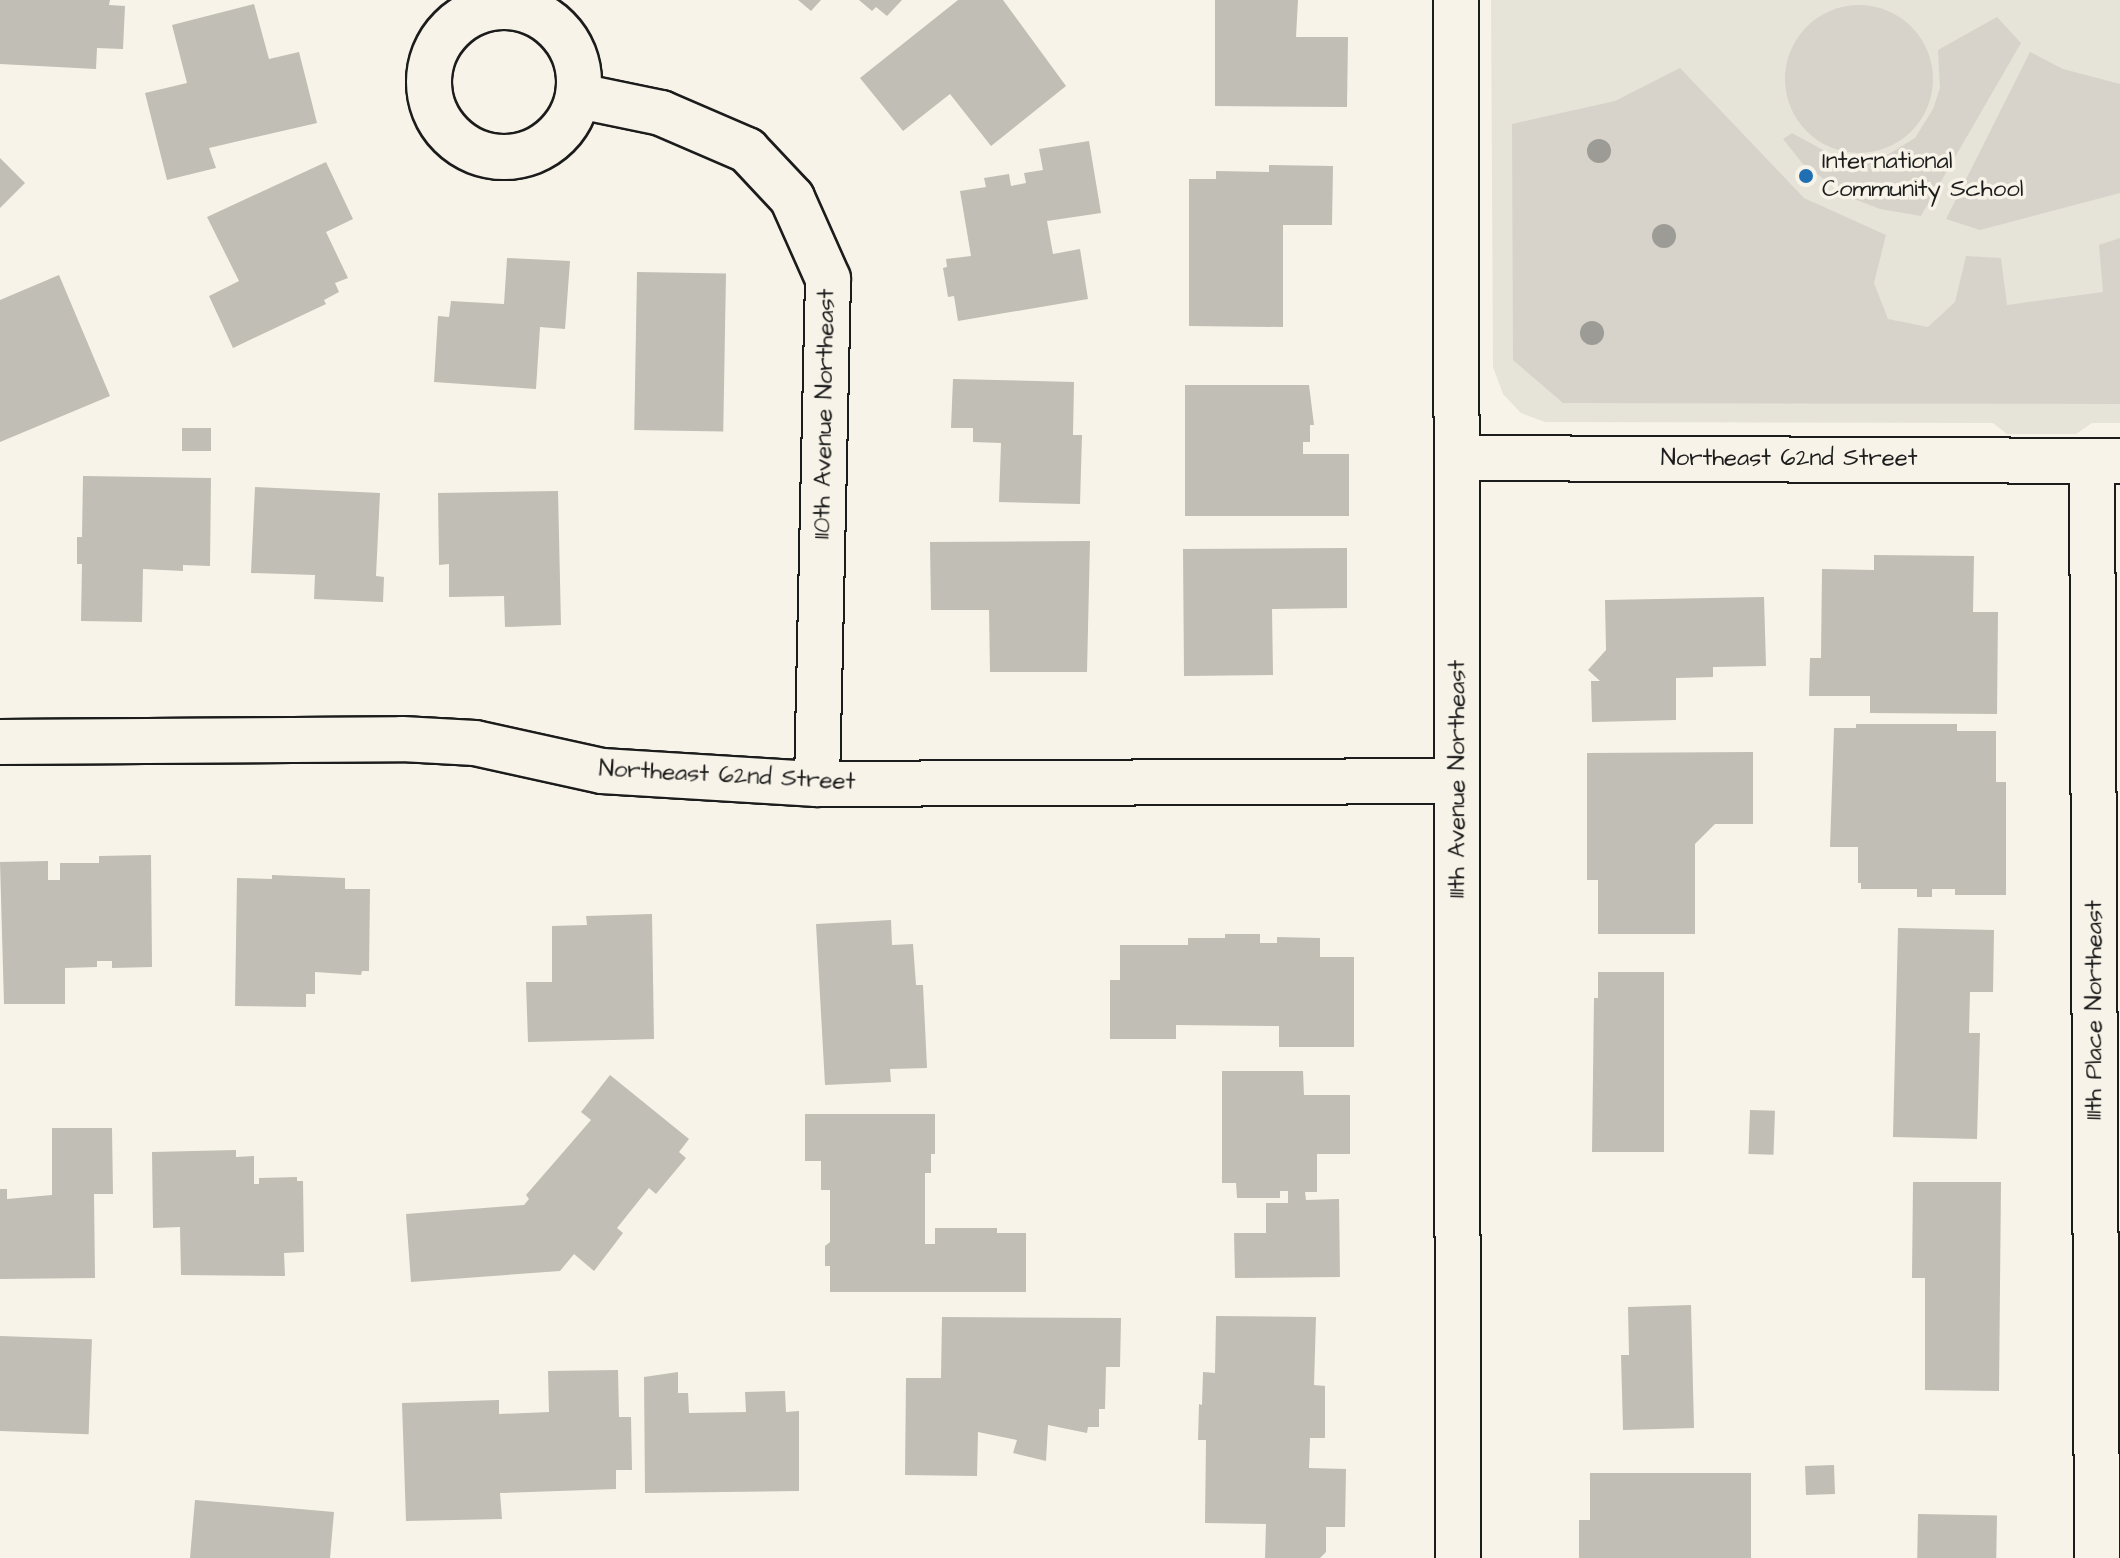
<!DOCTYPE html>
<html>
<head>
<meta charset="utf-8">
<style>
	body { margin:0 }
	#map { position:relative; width:2120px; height:1558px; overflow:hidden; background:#f7f3e8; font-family:"Architects Daughter",sans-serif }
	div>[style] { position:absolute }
	.built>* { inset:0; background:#e6e3d9 }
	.green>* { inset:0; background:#d7d3cb }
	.round { border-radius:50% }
	.building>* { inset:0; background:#c0beb5; transform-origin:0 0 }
	.roads { filter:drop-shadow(2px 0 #1c1c1c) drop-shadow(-2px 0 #1c1c1c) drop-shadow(0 2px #1c1c1c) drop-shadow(0 -2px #1c1c1c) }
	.minor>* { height:44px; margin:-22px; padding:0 22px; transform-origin:22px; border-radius:22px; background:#f7f3e8 }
	.minor>.ring { margin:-22px; padding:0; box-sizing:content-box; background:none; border:44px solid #f7f3e8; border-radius:50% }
	.trees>* { width:24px; height:24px; margin:-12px; border-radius:50%; background:#9d9b95 }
	.dots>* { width:22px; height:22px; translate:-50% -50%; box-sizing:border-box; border:4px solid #f7f3e8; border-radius:50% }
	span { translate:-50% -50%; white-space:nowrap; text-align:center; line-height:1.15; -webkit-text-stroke:7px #f7f3e8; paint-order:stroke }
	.poi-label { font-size:24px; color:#1c1c1c }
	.left { translate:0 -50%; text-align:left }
	.street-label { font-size:24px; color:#1c1c1c }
</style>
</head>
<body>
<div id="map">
	<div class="built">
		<div style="clip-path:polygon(1491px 0,2120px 0,2120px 423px,2092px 423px,2076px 434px,2007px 434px,1993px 423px,1545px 422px,1521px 413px,1503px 394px,1493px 367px)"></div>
	</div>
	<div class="green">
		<div class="round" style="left:1785px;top:5px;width:148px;height:148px"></div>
		<div style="clip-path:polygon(1997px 17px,2021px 43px,1921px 216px,1880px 209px,1849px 197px,1803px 164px,1783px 139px,1792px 133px,1834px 156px,1884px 157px,1915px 138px,1933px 109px,1940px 88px,1938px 50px)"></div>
		<div style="clip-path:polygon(2030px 52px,2063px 69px,2120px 84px,2120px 193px,1980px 230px,1946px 219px)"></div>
		<div style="clip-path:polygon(1680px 68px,1804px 198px,1886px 235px,1874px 283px,1888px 319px,1928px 327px,1955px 302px,1966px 256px,2001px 258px,2007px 305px,2103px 292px,2099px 245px,2120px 238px,2120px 404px,1563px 403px,1513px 360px,1512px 124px,1615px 101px)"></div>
	</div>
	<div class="building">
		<div style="clip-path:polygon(0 0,110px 0,109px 5px,125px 6px,123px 49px,97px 48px,96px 69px,0 64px)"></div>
		<div style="clip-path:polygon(798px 0,821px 0,811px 11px)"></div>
		<div style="clip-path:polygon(859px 0,902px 0,887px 16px,876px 7px,872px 11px)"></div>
		<div style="clip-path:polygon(958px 0,1003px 0,1066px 86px,991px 146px,950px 94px,903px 131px,860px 78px)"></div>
		<div style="clip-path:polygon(1215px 0,1298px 0,1296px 37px,1348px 37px,1347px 107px,1215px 106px)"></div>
		<div style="clip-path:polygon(254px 4px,269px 59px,299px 52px,317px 123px,209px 148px,216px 168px,167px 180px,145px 93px,187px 83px,172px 25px)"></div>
		<div style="clip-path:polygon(1089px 141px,1101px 213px,1047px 221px,1053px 254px,1080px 249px,1088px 299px,958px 321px,954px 296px,948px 297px,943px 268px,947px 267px,946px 259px,971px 256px,960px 191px,986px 187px,984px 178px,1009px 174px,1011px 186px,1026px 183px,1024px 173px,1043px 170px,1039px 149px)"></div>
		<div style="clip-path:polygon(0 158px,25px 183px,0 208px)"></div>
		<div style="clip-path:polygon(326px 162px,353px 219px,326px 232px,348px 278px,335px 283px,339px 292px,324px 300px,326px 304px,233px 348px,209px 296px,239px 281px,207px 217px)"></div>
		<div style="clip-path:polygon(1269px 165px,1333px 166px,1332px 225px,1283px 225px,1283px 327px,1189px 326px,1189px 179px,1216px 179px,1216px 171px,1269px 172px)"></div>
		<div style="clip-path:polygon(507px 258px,570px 261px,565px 329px,540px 327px,536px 389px,434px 382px,438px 316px,449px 317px,451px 301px,504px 304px)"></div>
		<div style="left:637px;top:272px;width:89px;height:158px;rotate:1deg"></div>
		<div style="clip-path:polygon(59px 275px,110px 396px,0 442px,0 300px)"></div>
		<div style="clip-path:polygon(953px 379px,1074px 382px,1073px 435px,1082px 435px,1080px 504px,999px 502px,1001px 443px,973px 442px,973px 428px,951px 428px)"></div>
		<div style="clip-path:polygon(1185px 385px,1309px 385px,1314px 425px,1310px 425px,1310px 442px,1303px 442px,1303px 454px,1349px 454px,1349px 516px,1185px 516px)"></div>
		<div style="left:182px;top:428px;width:29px;height:23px"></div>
		<div style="clip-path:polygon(83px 476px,211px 478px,210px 566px,183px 565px,183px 571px,143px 569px,142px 622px,81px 621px,82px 564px,77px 564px,77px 537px,82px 537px)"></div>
		<div style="clip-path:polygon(255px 487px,380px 493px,376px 576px,384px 577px,383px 602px,314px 599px,315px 575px,251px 573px)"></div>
		<div style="clip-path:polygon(558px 491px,561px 625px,505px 627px,504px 596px,449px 597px,449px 564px,439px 565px,438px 493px)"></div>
		<div style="clip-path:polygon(1090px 541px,1087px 672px,990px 672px,989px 610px,931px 610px,930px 542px)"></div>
		<div style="clip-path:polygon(1347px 548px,1347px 608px,1272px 609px,1273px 675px,1184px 676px,1183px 549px)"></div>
		<div style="clip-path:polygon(1874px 555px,1974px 556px,1973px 612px,1998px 612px,1997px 714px,1870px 713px,1870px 696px,1809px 696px,1810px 658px,1821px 658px,1822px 569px,1874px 570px)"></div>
		<div style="clip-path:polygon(1764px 597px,1766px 666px,1713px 667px,1713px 677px,1676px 678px,1676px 720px,1592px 722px,1591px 681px,1600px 681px,1588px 670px,1606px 650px,1605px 600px)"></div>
		<div style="clip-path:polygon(1856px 724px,1957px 724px,1957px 731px,1996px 731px,1996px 782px,2006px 782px,2006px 895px,1955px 895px,1955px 889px,1932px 889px,1932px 897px,1917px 897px,1917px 889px,1861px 889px,1861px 883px,1858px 883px,1858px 847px,1830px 847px,1834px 728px,1856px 728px)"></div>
		<div style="clip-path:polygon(1753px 752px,1753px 824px,1715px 824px,1695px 844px,1695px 934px,1598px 934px,1598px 880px,1587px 880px,1587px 753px)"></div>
		<div style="clip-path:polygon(151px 855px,152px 967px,112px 968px,112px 961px,97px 961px,97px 967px,65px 968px,65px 1004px,4px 1004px,0 862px,48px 861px,48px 880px,60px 880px,60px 863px,99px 863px,99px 856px)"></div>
		<div style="clip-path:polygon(272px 875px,345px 878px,345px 889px,370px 889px,369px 971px,362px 971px,361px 975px,315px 972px,315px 994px,306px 994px,306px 1007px,235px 1006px,237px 878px,272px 879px)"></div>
		<div style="clip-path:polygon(652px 914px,654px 1039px,528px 1042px,526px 982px,552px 982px,552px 926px,587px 925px,586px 916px)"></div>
		<div style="clip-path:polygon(891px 920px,892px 945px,913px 944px,916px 985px,923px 985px,927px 1068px,890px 1069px,891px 1082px,825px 1085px,816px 924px)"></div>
		<div style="clip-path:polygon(1898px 928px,1994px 930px,1993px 992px,1970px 992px,1969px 1033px,1980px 1033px,1977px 1139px,1893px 1137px)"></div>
		<div style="clip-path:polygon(1225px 934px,1260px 934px,1260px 943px,1277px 943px,1277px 937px,1320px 938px,1320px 957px,1354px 957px,1354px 1047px,1279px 1047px,1279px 1026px,1176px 1025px,1176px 1039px,1110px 1039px,1110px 980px,1120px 980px,1120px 945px,1188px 945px,1188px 938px,1225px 938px)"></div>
		<div style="clip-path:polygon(1598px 972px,1664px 972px,1664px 1152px,1592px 1152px,1594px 998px,1598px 998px)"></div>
		<div style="clip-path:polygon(1222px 1071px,1303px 1071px,1304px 1095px,1350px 1095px,1350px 1154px,1317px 1154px,1317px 1192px,1305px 1192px,1306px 1200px,1339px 1199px,1340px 1277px,1235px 1278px,1234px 1233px,1266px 1233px,1266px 1203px,1288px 1203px,1288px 1191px,1280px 1191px,1280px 1198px,1237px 1198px,1236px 1183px,1222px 1183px)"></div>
		<div style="clip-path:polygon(610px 1075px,689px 1139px,679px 1152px,686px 1158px,656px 1194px,649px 1188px,617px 1228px,623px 1233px,594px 1271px,574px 1254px,560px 1271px,411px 1282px,406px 1214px,524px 1205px,529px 1199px,526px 1195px,591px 1120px,581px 1112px)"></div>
		<div style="left:1750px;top:1110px;width:25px;height:44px;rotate:2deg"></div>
		<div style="clip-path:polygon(805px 1114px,935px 1114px,935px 1154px,931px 1154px,931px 1173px,925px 1173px,925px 1244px,935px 1244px,935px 1228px,997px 1228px,997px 1233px,1026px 1233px,1026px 1292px,830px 1292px,830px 1266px,825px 1266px,825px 1246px,830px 1242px,830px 1190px,821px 1190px,821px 1161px,805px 1161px)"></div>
		<div style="clip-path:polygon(52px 1128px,112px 1128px,113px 1194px,94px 1194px,95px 1278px,0 1279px,0 1189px,7px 1189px,7px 1199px,52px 1195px)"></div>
		<div style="clip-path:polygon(236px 1150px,236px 1157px,254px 1156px,254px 1184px,259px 1184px,259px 1178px,297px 1177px,297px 1181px,303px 1181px,304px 1252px,284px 1253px,285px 1276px,181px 1275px,180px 1227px,153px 1228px,152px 1152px)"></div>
		<div style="clip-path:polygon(1913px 1182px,2001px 1182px,1999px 1391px,1925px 1390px,1925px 1278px,1912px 1278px)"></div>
		<div style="clip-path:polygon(1691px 1305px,1694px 1428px,1623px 1430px,1621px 1355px,1629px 1355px,1628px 1307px)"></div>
		<div style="clip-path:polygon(1216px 1316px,1316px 1317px,1314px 1385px,1325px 1386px,1325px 1438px,1310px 1438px,1309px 1468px,1346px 1469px,1345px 1527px,1326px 1527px,1326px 1552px,1320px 1558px,1265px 1558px,1266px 1524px,1205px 1523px,1206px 1440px,1198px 1440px,1199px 1404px,1202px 1405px,1203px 1372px,1215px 1373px)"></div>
		<div style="clip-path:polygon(942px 1317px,1121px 1318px,1120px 1367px,1106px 1367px,1105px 1409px,1099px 1409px,1099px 1427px,1088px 1427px,1087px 1433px,1048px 1425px,1046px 1461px,1013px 1453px,1017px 1440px,978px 1432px,977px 1476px,905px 1475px,906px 1378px,941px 1378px)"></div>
		<div style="left:0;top:1336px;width:92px;height:95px;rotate:2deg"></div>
		<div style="clip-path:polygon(618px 1370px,619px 1417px,631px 1417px,632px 1470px,616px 1470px,616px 1489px,500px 1493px,502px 1519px,406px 1521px,402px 1403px,499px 1400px,499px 1414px,549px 1412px,548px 1371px)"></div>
		<div style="clip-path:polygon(678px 1372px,678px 1393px,688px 1393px,689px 1413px,746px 1412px,745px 1392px,785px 1391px,786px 1412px,799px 1411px,799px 1491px,645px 1493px,644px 1377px)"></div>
		<div style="left:1834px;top:1465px;width:29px;height:29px;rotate:88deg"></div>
		<div style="clip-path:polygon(1590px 1473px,1751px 1473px,1751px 1558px,1579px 1558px,1579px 1520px,1590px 1520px)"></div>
		<div style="clip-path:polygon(195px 1500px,334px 1512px,330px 1558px,190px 1558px)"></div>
		<div style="left:1918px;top:1514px;width:79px;height:44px;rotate:1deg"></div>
	</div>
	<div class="roads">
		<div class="minor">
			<div style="left:1456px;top:0;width:1558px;rotate:89.93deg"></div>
			<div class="ring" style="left:429px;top:7px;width:106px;height:106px"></div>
			<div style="left:579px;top:96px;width:84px;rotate:11.7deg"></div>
			<div style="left:661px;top:113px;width:94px;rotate:23.3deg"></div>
			<div style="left:747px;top:150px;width:66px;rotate:46.8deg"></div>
			<div style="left:792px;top:198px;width:89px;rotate:66deg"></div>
			<div style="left:828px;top:279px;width:505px;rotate:91.25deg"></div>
			<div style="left:1458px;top:458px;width:662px;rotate:0.26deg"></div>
			<div style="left:2092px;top:461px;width:1097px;rotate:89.74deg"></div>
			<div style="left:0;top:742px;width:402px;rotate:-0.4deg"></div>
			<div style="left:402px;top:739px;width:73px;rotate:3.1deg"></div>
			<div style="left:475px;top:743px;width:130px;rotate:12.4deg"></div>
			<div style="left:602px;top:771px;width:215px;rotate:3.5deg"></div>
			<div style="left:817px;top:784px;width:640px;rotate:-0.27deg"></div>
		</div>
	</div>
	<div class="trees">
		<div style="left:1599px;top:151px"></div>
		<div style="left:1664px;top:236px"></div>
		<div style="left:1592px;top:333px"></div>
	</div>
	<div class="dots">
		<div style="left:1806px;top:176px;background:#1f6fb2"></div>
	</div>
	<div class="poi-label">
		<span class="left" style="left:1822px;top:176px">International<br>Community School</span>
	</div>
	<div class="street-label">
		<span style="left:825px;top:414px;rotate:-89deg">110th Avenue Northeast</span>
		<span style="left:1789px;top:459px">Northeast 62nd Street</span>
		<span style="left:727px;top:776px;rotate:3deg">Northeast 62nd Street</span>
		<span style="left:1458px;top:779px;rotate:-90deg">111th Avenue Northeast</span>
		<span style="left:2095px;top:1010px;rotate:-90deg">111th Place Northeast</span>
	</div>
</div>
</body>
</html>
